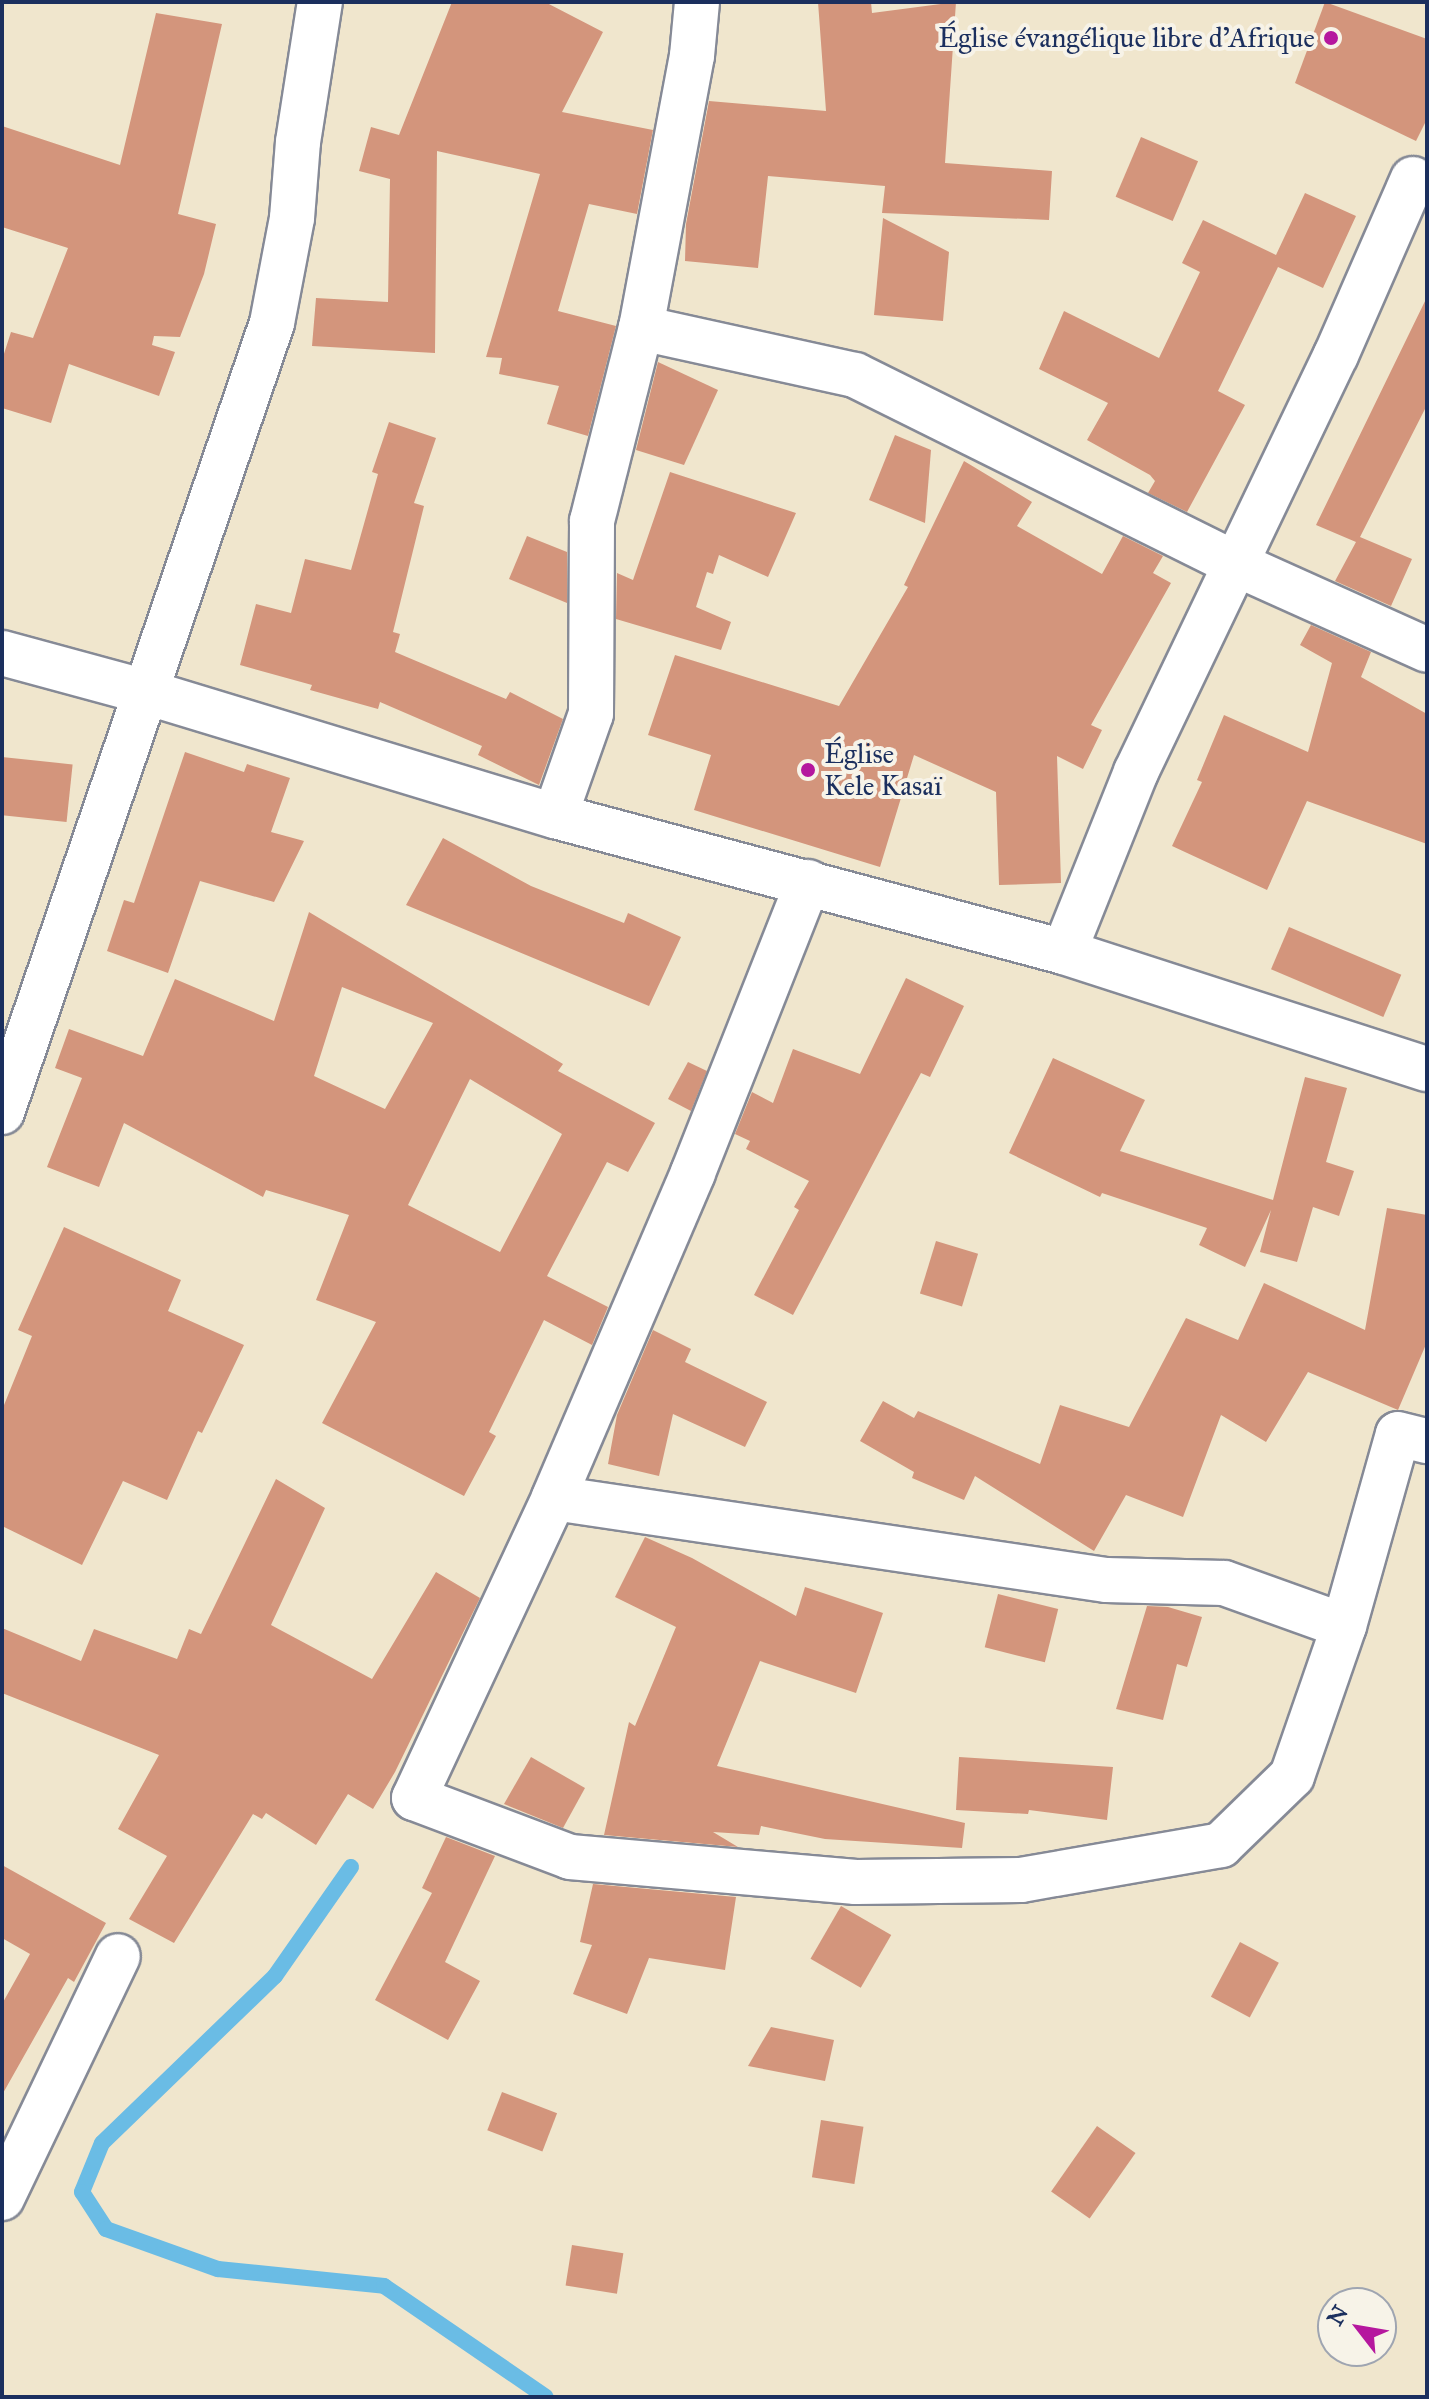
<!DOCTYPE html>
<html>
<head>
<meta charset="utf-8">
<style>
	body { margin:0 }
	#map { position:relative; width:1429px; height:2399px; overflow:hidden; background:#f0e6cd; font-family:"IM FELL Great Primer",serif }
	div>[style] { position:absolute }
	.stream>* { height:16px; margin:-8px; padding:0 8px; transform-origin:8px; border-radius:8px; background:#6abce5 }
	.building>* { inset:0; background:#d3957c; transform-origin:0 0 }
	.roads { filter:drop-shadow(2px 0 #868a96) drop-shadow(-2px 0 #868a96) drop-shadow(0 2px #868a96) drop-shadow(0 -2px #868a96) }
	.minor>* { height:44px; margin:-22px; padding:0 22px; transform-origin:22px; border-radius:22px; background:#fff }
	.dots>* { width:22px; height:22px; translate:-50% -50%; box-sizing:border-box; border:4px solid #f7f3e8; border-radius:50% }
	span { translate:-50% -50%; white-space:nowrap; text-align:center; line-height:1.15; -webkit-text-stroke:8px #f7f3e8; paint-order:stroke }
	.poi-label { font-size:28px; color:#1b2f5e }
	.right { translate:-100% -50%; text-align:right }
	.left { translate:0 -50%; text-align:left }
	.frame { position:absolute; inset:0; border:4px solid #1b2f5e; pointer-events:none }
	.north { position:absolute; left:1317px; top:2287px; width:80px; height:80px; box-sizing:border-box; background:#f7f3e8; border:2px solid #9fa5b1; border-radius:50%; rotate:301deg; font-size:22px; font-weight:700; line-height:32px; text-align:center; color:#1b2f5e }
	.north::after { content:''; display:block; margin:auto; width:28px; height:36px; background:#b5179e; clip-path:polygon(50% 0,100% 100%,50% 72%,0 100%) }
</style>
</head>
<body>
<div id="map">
	<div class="stream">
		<div style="left:351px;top:1867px;width:133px;rotate:124.9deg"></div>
		<div style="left:275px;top:1976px;width:240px;rotate:136deg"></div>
		<div style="left:102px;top:2143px;width:53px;rotate:112.2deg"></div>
		<div style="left:82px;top:2192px;width:44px;rotate:57deg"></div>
		<div style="left:106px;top:2229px;width:119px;rotate:19.7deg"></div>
		<div style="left:218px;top:2269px;width:167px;rotate:5.8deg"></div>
		<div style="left:384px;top:2286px;width:196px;rotate:34.4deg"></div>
	</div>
	<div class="building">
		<div style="clip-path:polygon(452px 2px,545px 2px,603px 32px,562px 112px,653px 130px,637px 214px,589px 204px,558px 311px,616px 326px,588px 436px,547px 424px,559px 386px,499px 374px,502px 358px,486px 357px,540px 174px,437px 151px,435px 353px,312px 346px,316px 298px,388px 302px,390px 179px,359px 171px,371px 127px,399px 135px)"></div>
		<div style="clip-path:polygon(818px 2px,871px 2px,872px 13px,956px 2px,945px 163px,1052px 171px,1049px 220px,882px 213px,885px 186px,768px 176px,758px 268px,685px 261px,686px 224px,709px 101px,826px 111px)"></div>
		<div style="clip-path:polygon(1325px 2px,1427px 39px,1427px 119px,1416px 141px,1295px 83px)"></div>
		<div style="clip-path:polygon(156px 13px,222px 24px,178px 214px,216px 224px,204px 274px,180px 337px,154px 336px,152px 345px,175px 352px,159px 396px,69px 364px,51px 423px,2px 408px,2px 360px,11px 332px,33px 338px,68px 248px,2px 227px,2px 126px,120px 165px)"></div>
		<div style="left:1141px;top:137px;width:62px;height:65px;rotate:23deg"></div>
		<div style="clip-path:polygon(1305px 193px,1356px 216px,1323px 288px,1278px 267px,1218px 391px,1245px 405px,1187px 512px,1148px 493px,1155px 481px,1150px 475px,1087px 440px,1108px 403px,1039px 369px,1064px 311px,1159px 358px,1200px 272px,1182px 263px,1203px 220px,1276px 255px)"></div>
		<div style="clip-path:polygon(883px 218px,949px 252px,943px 321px,874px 315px)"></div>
		<div style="clip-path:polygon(1427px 297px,1427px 405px,1360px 537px,1412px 559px,1391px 606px,1335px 581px,1356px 542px,1316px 525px)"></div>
		<div style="clip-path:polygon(658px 362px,718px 390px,684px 465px,636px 450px)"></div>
		<div style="clip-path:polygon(389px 422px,436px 438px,414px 503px,424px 506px,393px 632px,400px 634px,395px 652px,506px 699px,510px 692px,563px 719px,539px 785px,478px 755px,482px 746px,380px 702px,378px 709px,310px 690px,312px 685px,240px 665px,256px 604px,291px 613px,305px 559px,351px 570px,378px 474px,372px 472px)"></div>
		<div style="clip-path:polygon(895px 435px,931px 450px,925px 523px,869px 500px)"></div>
		<div style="clip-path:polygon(964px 461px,1032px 502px,1017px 526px,1102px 574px,1123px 536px,1163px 556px,1153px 573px,1171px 583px,1091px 725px,1102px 730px,1083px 769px,1057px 756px,1061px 883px,999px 885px,996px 792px,914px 755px,880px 867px,694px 810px,711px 755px,648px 735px,675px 655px,839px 706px,908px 587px,904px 585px)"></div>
		<div style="clip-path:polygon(670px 472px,796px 513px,768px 577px,719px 555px,713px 574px,707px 572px,696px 607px,731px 622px,721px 650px,616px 619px,617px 573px,633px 580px)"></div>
		<div style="clip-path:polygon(527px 536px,567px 552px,567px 603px,509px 579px)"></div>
		<div style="clip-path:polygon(1311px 625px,1371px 652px,1361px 677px,1427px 714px,1427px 844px,1307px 801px,1267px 890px,1172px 846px,1202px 782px,1197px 780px,1224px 715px,1308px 752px,1332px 663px,1300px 645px)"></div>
		<div style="clip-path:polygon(185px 752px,244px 772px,247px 764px,290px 778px,271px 832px,304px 841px,274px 902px,200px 881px,168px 973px,107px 951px,124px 900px,134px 903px)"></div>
		<div style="left:2px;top:757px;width:71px;height:58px;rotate:6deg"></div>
		<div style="clip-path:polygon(443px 838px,531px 886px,624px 923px,628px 913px,681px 937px,649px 1006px,406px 905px)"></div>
		<div style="clip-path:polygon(evenodd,309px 912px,563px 1064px,558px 1071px,655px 1123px,628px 1172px,607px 1162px,547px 1276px,608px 1307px,592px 1345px,544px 1320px,489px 1432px,496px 1436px,464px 1496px,322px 1423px,376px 1322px,316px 1300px,349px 1215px,266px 1190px,263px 1197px,124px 1123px,99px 1187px,47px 1167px,82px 1078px,55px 1068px,69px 1029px,143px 1056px,175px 979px,274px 1021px,309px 912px,342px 987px,433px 1023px,385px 1109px,314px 1076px,342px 987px,309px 912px,470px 1079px,562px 1134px,500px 1252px,408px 1205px,470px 1079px)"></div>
		<div style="left:1289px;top:927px;width:122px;height:46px;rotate:23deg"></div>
		<div style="clip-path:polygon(906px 978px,964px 1006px,930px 1077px,921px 1073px,793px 1315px,754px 1295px,799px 1210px,794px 1207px,809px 1181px,746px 1149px,750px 1141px,735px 1134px,752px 1092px,773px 1103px,793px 1049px,860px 1074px)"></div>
		<div style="clip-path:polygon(1053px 1058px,1145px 1100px,1120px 1151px,1273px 1200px,1305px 1077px,1347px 1088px,1326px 1162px,1354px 1171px,1339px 1216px,1313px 1207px,1297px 1262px,1260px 1252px,1271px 1210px,1245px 1267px,1199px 1245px,1207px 1228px,1102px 1193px,1100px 1197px,1009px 1153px)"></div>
		<div style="clip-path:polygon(688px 1062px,707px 1071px,691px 1111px,668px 1099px)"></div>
		<div style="clip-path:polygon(1387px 1208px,1427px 1215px,1427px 1342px,1398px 1410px,1308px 1372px,1266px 1442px,1221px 1415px,1183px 1517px,1126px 1495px,1094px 1551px,975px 1476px,964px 1500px,912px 1478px,914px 1472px,860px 1441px,883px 1401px,914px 1418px,918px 1411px,1040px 1464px,1060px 1405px,1129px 1427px,1186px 1318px,1238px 1340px,1264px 1283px,1365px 1330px)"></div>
		<div style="clip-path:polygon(64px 1227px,181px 1280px,168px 1311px,244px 1345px,202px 1433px,198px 1431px,167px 1500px,123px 1481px,82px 1565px,2px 1526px,2px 1410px,32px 1336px,18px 1330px)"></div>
		<div style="left:936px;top:1241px;width:44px;height:55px;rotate:17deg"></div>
		<div style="clip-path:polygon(653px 1330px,691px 1349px,685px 1362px,767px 1402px,745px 1447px,673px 1414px,659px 1476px,608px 1464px,617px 1415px)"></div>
		<div style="clip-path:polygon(276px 1479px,325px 1508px,271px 1625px,372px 1679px,436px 1572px,480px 1598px,395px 1772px,373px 1809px,348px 1794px,316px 1845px,266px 1813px,262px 1819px,253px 1814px,174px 1943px,129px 1919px,167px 1856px,118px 1829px,159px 1755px,2px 1693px,2px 1628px,81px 1661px,94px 1629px,177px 1659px,189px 1629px,201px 1634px)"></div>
		<div style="clip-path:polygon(645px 1537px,692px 1558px,796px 1616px,805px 1587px,883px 1613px,856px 1693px,760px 1661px,717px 1766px,965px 1823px,962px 1848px,825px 1839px,761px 1826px,759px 1835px,713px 1832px,738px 1847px,604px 1835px,629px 1722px,635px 1726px,676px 1627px,615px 1597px)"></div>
		<div style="left:998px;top:1594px;width:62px;height:55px;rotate:14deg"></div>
		<div style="clip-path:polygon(1147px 1606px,1168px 1607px,1202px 1617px,1187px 1667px,1177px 1664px,1163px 1720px,1116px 1709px)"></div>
		<div style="clip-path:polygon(531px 1757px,585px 1788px,563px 1828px,504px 1804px)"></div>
		<div style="clip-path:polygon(959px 1757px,1113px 1767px,1107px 1820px,1029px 1810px,1028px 1814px,956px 1810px)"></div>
		<div style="clip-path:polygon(446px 1837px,495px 1856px,445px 1962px,480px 1981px,448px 2040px,375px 2000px,432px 1893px,422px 1888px)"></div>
		<div style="clip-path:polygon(2px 1865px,106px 1923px,74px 1982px,68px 1978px,2px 2095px,2px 2004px,30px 1954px,2px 1938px)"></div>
		<div style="clip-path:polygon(593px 1884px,736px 1897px,725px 1970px,649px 1958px,627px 2014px,573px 1994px,592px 1945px,580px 1942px)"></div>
		<div style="left:841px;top:1906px;width:58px;height:61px;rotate:30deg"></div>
		<div style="left:1240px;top:1942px;width:44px;height:62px;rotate:28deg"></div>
		<div style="clip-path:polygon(771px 2027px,834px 2040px,825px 2081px,748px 2066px)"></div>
		<div style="left:502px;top:2092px;width:59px;height:41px;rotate:21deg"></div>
		<div style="left:821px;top:2120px;width:43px;height:58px;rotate:9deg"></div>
		<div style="left:1097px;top:2126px;width:47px;height:80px;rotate:35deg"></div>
		<div style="left:572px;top:2245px;width:52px;height:41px;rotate:9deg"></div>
	</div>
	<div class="roads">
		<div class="minor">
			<div style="left:641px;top:328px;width:219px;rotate:12.4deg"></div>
			<div style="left:855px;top:375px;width:425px;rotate:26.4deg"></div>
			<div style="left:1236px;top:564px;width:209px;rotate:24.2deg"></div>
			<div style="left:2px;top:653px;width:149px;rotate:15.2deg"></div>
			<div style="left:146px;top:692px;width:427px;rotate:16.9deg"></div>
			<div style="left:555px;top:816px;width:527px;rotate:14.96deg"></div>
			<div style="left:1064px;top:952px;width:381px;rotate:17.9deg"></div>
			<div style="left:555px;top:816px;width:108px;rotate:-70.6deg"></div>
			<div style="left:591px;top:714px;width:193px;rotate:-89.7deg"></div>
			<div style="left:592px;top:521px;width:199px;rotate:-75.8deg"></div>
			<div style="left:641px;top:328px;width:277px;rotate:-79.4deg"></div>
			<div style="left:692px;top:56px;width:54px;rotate:-84.7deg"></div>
			<div style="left:808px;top:882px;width:313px;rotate:111.6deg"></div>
			<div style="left:693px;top:1173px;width:353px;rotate:113.2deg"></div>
			<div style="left:554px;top:1498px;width:331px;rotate:115deg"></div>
			<div style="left:414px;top:1798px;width:167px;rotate:20.7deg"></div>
			<div style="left:570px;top:1857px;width:287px;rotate:5deg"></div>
			<div style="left:856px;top:1882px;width:165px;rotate:-0.7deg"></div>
			<div style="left:1021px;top:1880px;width:203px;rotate:-9.9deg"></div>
			<div style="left:1221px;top:1845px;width:99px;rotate:-44.2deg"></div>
			<div style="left:1292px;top:1776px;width:159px;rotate:-70.9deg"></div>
			<div style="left:1344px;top:1626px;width:199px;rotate:-74.3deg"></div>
			<div style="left:1398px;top:1434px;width:30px;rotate:14deg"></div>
			<div style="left:1064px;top:952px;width:194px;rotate:-68.2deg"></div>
			<div style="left:1136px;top:772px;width:462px;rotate:-64.4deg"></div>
			<div style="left:1336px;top:355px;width:192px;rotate:-66.4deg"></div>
			<div style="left:2px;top:1112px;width:834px;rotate:-71.11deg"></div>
			<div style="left:272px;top:323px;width:107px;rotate:-79.2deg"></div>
			<div style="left:292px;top:218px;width:76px;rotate:-85.5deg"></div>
			<div style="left:298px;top:142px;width:142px;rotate:-81.1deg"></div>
			<div style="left:554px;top:1498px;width:558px;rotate:8.45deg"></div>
			<div style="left:1106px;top:1580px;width:118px;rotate:1.5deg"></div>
			<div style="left:1224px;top:1583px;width:127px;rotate:19.7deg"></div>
			<div style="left:2px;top:2198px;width:268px;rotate:-64.4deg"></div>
		</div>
	</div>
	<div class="dots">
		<div style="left:1331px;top:38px;background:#b5179e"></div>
		<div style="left:808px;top:770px;background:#b5179e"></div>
	</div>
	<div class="poi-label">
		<span class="right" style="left:1315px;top:38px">Église évangélique libre d'Afrique</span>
		<span class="left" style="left:824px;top:770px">Église<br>Kele Kasaï</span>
	</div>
	<div class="frame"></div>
	<div class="north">N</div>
</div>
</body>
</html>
